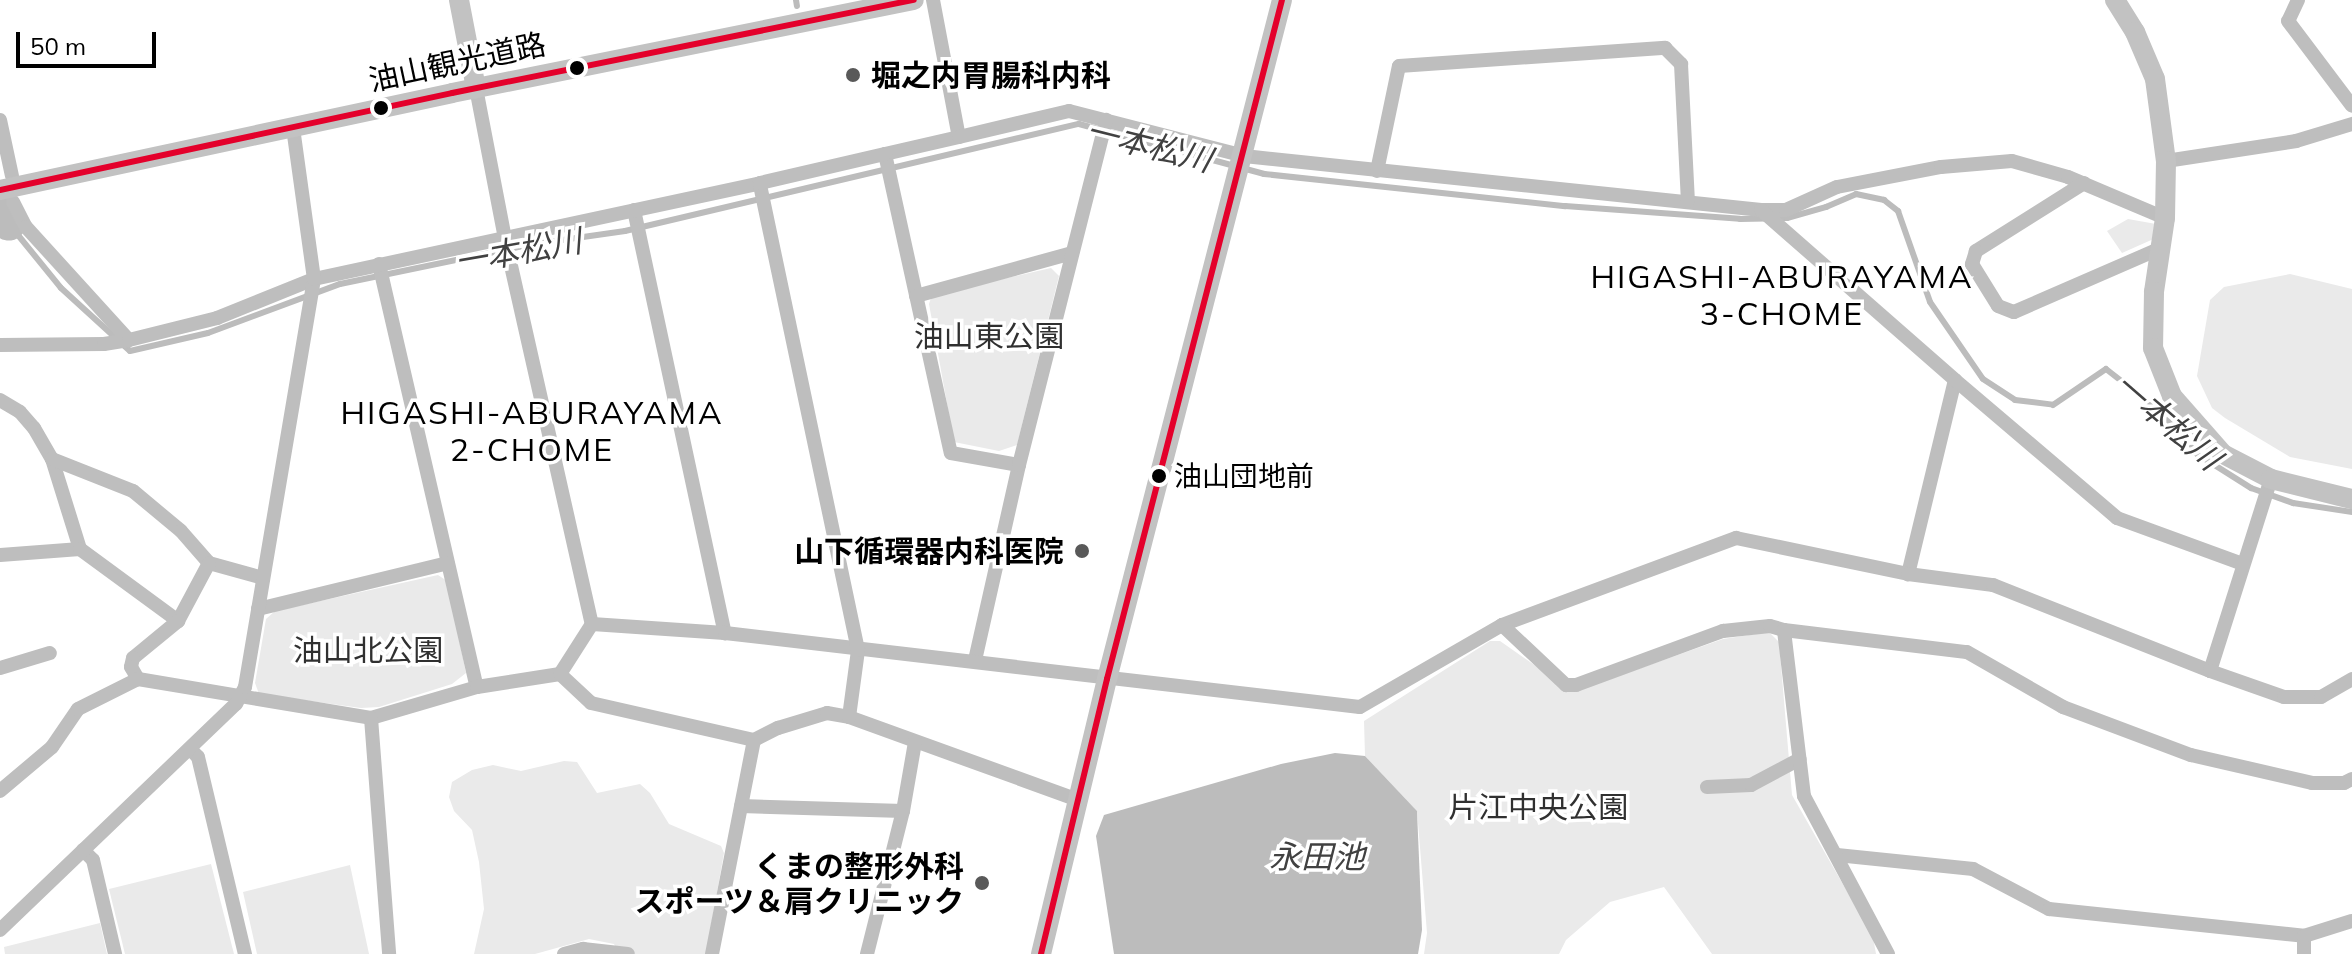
<!DOCTYPE html>
<html>
<head>
<meta charset="utf-8">
<style>
	body { margin:0 }
	#map { position:relative; width:2352px; height:954px; overflow:hidden; background:#fff; font-family:Mulish,"Noto Sans JP",sans-serif }
	div>[style] { position:absolute }
	.green>* { inset:0; background:#eaeaea }
	.water>* { inset:0; background:#bcbcbc }
	.stream>* { height:6px; margin:-3px; padding:0 3px; transform-origin:3px; border-radius:3px; background:#bcbcbc }
	.river>* { height:34px; margin:-17px; padding:0 17px; transform-origin:17px; border-radius:17px; background:#bcbcbc }
	.street>* { height:14px; margin:-7px; padding:0 7px; transform-origin:7px; border-radius:7px; background:#bebebe }
	.secondary>* { height:20px; margin:-10px; padding:0 10px; transform-origin:10px; border-radius:10px; background:#c2c2c2 }
	.bus-1>* { height:6px; margin:-3px; padding:0 3px; transform-origin:3px; border-radius:3px; background:#e4002b }
	.dots>* { width:22px; height:22px; translate:-50% -50%; box-sizing:border-box; border:4px solid #fff; border-radius:50% }
	span { translate:-50% -50%; white-space:nowrap; text-align:center; line-height:1.15; -webkit-text-stroke:7px #fff; paint-order:stroke }
	.bus-label { font-size:28px; color:#000 }
	.left { translate:0 -50%; text-align:left }
	.street-label { font-size:30px; color:#000 }
	.poi-label { font-size:30px; color:#000; font-weight:700 }
	.right { translate:-100% -50%; text-align:right }
	.park-label { font-size:30px; color:#303030 }
	.water-label { font-size:32px; color:#414141; font-style:italic }
	.neighbourhood-label { font-size:32px; color:#000; letter-spacing:2px }
	.scale { position:absolute; left:16px; top:32px; width:140px; height:36px; box-sizing:border-box; border:4px solid #000; border-top:0; padding-left:10px; font-size:24px; line-height:28px; white-space:nowrap; color:#000; -webkit-text-stroke:6px #fff; paint-order:stroke }
</style>
</head>
<body>
<div id="map">
	<div class="green">
		<div style="clip-path:polygon(2128px 219px,2156px 224px,2158px 237px,2122px 253px,2107px 231px)"></div>
		<div style="clip-path:polygon(1051px 268px,1059px 276px,1017px 445px,999px 451px,954px 442px,929px 304px,932px 295px)"></div>
		<div style="clip-path:polygon(2290px 274px,2352px 289px,2352px 469px,2290px 457px,2225px 418px,2212px 408px,2197px 376px,2210px 300px,2224px 287px)"></div>
		<div style="clip-path:polygon(438px 575px,447px 581px,466px 673px,452px 684px,379px 707px,361px 708px,259px 694px,255px 683px,266px 619px,275px 611px)"></div>
		<div style="clip-path:polygon(1769px 632px,1779px 642px,1792px 795px,1873px 937px,1876px 954px,1712px 954px,1664px 887px,1610px 902px,1566px 940px,1559px 954px,1424px 954px,1427px 933px,1417px 811px,1365px 756px,1364px 721px,1490px 641px,1500px 641px,1573px 692px,1723px 639px)"></div>
		<div style="clip-path:polygon(564px 761px,577px 762px,597px 793px,640px 784px,650px 793px,669px 824px,721px 846px,724px 853px,706px 954px,619px 954px,614px 944px,589px 939px,535px 954px,474px 954px,484px 909px,479px 862px,472px 830px,454px 811px,449px 797px,452px 782px,472px 770px,493px 765px,521px 771px)"></div>
		<div style="clip-path:polygon(211px 864px,234px 954px,125px 954px,109px 889px)"></div>
		<div style="clip-path:polygon(350px 865px,369px 954px,257px 954px,243px 892px)"></div>
		<div style="clip-path:polygon(100px 923px,107px 954px,5px 954px,4px 947px)"></div>
	</div>
	<div class="water">
		<div style="clip-path:polygon(1335px 753px,1365px 756px,1417px 811px,1422px 930px,1418px 954px,1114px 954px,1096px 836px,1104px 815px,1281px 764px)"></div>
	</div>
	<div class="stream">
		<div style="left:796px;top:0;width:6px;rotate:81deg"></div>
		<div style="left:9px;top:224px;width:82px;rotate:50.9deg"></div>
		<div style="left:61px;top:288px;width:93px;rotate:42.4deg"></div>
		<div style="left:130px;top:351px;width:80px;rotate:-13deg"></div>
		<div style="left:208px;top:333px;width:141px;rotate:-20.4deg"></div>
		<div style="left:340px;top:284px;width:198px;rotate:-11.7deg"></div>
		<div style="left:534px;top:244px;width:92px;rotate:-8.1deg"></div>
		<div style="left:625px;top:231px;width:466px;rotate:-13.3deg"></div>
		<div style="left:1079px;top:124px;width:192px;rotate:15.1deg"></div>
		<div style="left:1264px;top:174px;width:303px;rotate:6.1deg"></div>
		<div style="left:1565px;top:206px;width:175px;rotate:4.2deg"></div>
		<div style="left:1740px;top:219px;width:47px;rotate:-1.2deg"></div>
		<div style="left:1787px;top:218px;width:41px;rotate:-15.8deg"></div>
		<div style="left:1826px;top:207px;width:33px;rotate:-23deg"></div>
		<div style="left:1856px;top:194px;width:29px;rotate:12deg"></div>
		<div style="left:1884px;top:200px;width:18px;rotate:38deg"></div>
		<div style="left:1898px;top:211px;width:96px;rotate:70.6deg"></div>
		<div style="left:1930px;top:302px;width:93px;rotate:55.5deg"></div>
		<div style="left:1983px;top:379px;width:38px;rotate:33deg"></div>
		<div style="left:2015px;top:400px;width:38px;rotate:7deg"></div>
		<div style="left:2053px;top:405px;width:64px;rotate:-34.2deg"></div>
		<div style="left:2106px;top:369px;width:68px;rotate:37.9deg"></div>
		<div style="left:2160px;top:411px;width:57px;rotate:49.3deg"></div>
		<div style="left:2197px;top:454px;width:64px;rotate:32.2deg"></div>
		<div style="left:2251px;top:488px;width:45px;rotate:19.7deg"></div>
		<div style="left:2293px;top:503px;width:60px;rotate:8.7deg"></div>
	</div>
	<div class="river">
		<div style="left:0;top:209px;width:17px;rotate:59deg"></div>
	</div>
	<div class="street">
		<div style="left:933px;top:0;width:139px;rotate:79.3deg"></div>
		<div style="left:959px;top:137px;width:76px;rotate:167.1deg"></div>
		<div style="left:885px;top:154px;width:306px;rotate:77.6deg"></div>
		<div style="left:951px;top:453px;width:69px;rotate:10deg"></div>
		<div style="left:1019px;top:465px;width:200px;rotate:102.7deg"></div>
		<div style="left:2298px;top:0;width:23px;rotate:115deg"></div>
		<div style="left:2288px;top:21px;width:106px;rotate:53deg"></div>
		<div style="left:476px;top:88px;width:154px;rotate:79.1deg"></div>
		<div style="left:505px;top:239px;width:395px;rotate:77.3deg"></div>
		<div style="left:0;top:120px;width:57px;rotate:77.9deg"></div>
		<div style="left:959px;top:137px;width:113px;rotate:-13.3deg"></div>
		<div style="left:1069px;top:111px;width:181px;rotate:14.4deg"></div>
		<div style="left:1244px;top:156px;width:520px;rotate:5.96deg"></div>
		<div style="left:1761px;top:210px;width:25px"></div>
		<div style="left:1786px;top:210px;width:56px;rotate:-24.3deg"></div>
		<div style="left:1837px;top:187px;width:106px;rotate:-10.9deg"></div>
		<div style="left:1941px;top:167px;width:71px;rotate:-4.8deg"></div>
		<div style="left:2012px;top:161px;width:58px;rotate:15.9deg"></div>
		<div style="left:2068px;top:177px;width:105px;rotate:22.9deg"></div>
		<div style="left:2166px;top:161px;width:132px;rotate:-8.7deg"></div>
		<div style="left:2296px;top:141px;width:59px;rotate:-16.9deg"></div>
		<div style="left:1377px;top:171px;width:107px;rotate:-78.2deg"></div>
		<div style="left:1399px;top:66px;width:267px;rotate:-3.9deg"></div>
		<div style="left:1665px;top:48px;width:23px;rotate:45deg"></div>
		<div style="left:1681px;top:64px;width:137px;rotate:87.1deg"></div>
		<div style="left:2084px;top:183px;width:128px;rotate:147.8deg"></div>
		<div style="left:1976px;top:251px;width:14px;rotate:107deg"></div>
		<div style="left:1972px;top:264px;width:49px;rotate:58.2deg"></div>
		<div style="left:1998px;top:306px;width:17px;rotate:21deg"></div>
		<div style="left:2014px;top:312px;width:160px;rotate:-23.5deg"></div>
		<div style="left:13px;top:202px;width:28px;rotate:63deg"></div>
		<div style="left:26px;top:227px;width:153px;rotate:47.7deg"></div>
		<div style="left:634px;top:210px;width:433px;rotate:77.9deg"></div>
		<div style="left:1761px;top:210px;width:258px;rotate:41.2deg"></div>
		<div style="left:1955px;top:380px;width:200px;rotate:103.6deg"></div>
		<div style="left:379px;top:264px;width:434px;rotate:77deg"></div>
		<div style="left:916px;top:296px;width:162px;rotate:-15.4deg"></div>
		<div style="left:0;top:345px;width:104px;rotate:-0.6deg"></div>
		<div style="left:104px;top:344px;width:25px;rotate:-9deg"></div>
		<div style="left:129px;top:340px;width:91px;rotate:-14deg"></div>
		<div style="left:217px;top:318px;width:105px;rotate:-21.9deg"></div>
		<div style="left:314px;top:279px;width:456px;rotate:-12.1deg"></div>
		<div style="left:1955px;top:380px;width:213px;rotate:40.4deg"></div>
		<div style="left:2117px;top:518px;width:134px;rotate:20.1deg"></div>
		<div style="left:0;top:400px;width:23px;rotate:31deg"></div>
		<div style="left:20px;top:412px;width:21px;rotate:49deg"></div>
		<div style="left:34px;top:428px;width:36px;rotate:60deg"></div>
		<div style="left:52px;top:459px;width:94px;rotate:72.7deg"></div>
		<div style="left:80px;top:549px;width:80px;rotate:175.7deg"></div>
		<div style="left:52px;top:459px;width:87px;rotate:21.6deg"></div>
		<div style="left:133px;top:491px;width:62px;rotate:39.8deg"></div>
		<div style="left:181px;top:531px;width:43px;rotate:48.8deg"></div>
		<div style="left:209px;top:563px;width:56px;rotate:15.5deg"></div>
		<div style="left:1019px;top:465px;width:356px;rotate:-75.8deg"></div>
		<div style="left:80px;top:549px;width:122px;rotate:36.3deg"></div>
		<div style="left:209px;top:563px;width:66px;rotate:118.1deg"></div>
		<div style="left:178px;top:621px;width:58px;rotate:140.6deg"></div>
		<div style="left:133px;top:658px;width:9px;rotate:103deg"></div>
		<div style="left:131px;top:667px;width:14px;rotate:60deg"></div>
		<div style="left:138px;top:679px;width:236px;rotate:9.5deg"></div>
		<div style="left:371px;top:718px;width:110px;rotate:-16.3deg"></div>
		<div style="left:477px;top:687px;width:84px;rotate:-8.9deg"></div>
		<div style="left:560px;top:674px;width:59px;rotate:-57.4deg"></div>
		<div style="left:592px;top:624px;width:133px;rotate:3.9deg"></div>
		<div style="left:725px;top:633px;width:639px;rotate:6.65deg"></div>
		<div style="left:1360px;top:707px;width:164px;rotate:-30deg"></div>
		<div style="left:1502px;top:625px;width:250px;rotate:-20.4deg"></div>
		<div style="left:1736px;top:538px;width:176px;rotate:11.8deg"></div>
		<div style="left:1908px;top:574px;width:86px;rotate:7.4deg"></div>
		<div style="left:1993px;top:585px;width:233px;rotate:21.6deg"></div>
		<div style="left:2210px;top:671px;width:201px;rotate:-72.4deg"></div>
		<div style="left:258px;top:609px;width:195px;rotate:-13.6deg"></div>
		<div style="left:1502px;top:625px;width:88px;rotate:43.2deg"></div>
		<div style="left:1566px;top:685px;width:10px"></div>
		<div style="left:1576px;top:685px;width:157px;rotate:-20.2deg"></div>
		<div style="left:1723px;top:631px;width:47px;rotate:-6.1deg"></div>
		<div style="left:1770px;top:626px;width:15px;rotate:16deg"></div>
		<div style="left:0;top:668px;width:52px;rotate:-16.7deg"></div>
		<div style="left:2210px;top:671px;width:78px;rotate:19.4deg"></div>
		<div style="left:2284px;top:697px;width:37px"></div>
		<div style="left:2321px;top:697px;width:36px;rotate:-30deg"></div>
		<div style="left:560px;top:674px;width:42px;rotate:43.1deg"></div>
		<div style="left:591px;top:703px;width:167px;rotate:12.8deg"></div>
		<div style="left:754px;top:740px;width:27px;rotate:-27deg"></div>
		<div style="left:778px;top:728px;width:51px;rotate:-17deg"></div>
		<div style="left:827px;top:713px;width:22px;rotate:10deg"></div>
		<div style="left:849px;top:717px;width:244px;rotate:19.9deg"></div>
		<div style="left:849px;top:717px;width:68px;rotate:-82.3deg"></div>
		<div style="left:858px;top:650px;width:477px;rotate:-101.9deg"></div>
		<div style="left:760px;top:183px;width:128px;rotate:-13.1deg"></div>
		<div style="left:371px;top:718px;width:237px;rotate:85.6deg"></div>
		<div style="left:190px;top:749px;width:11px;rotate:45deg"></div>
		<div style="left:198px;top:757px;width:203px;rotate:76.6deg"></div>
		<div style="left:1707px;top:787px;width:44px;rotate:-2.6deg"></div>
		<div style="left:1751px;top:785px;width:55px;rotate:-28deg"></div>
		<div style="left:0;top:791px;width:68px;rotate:-40.2deg"></div>
		<div style="left:52px;top:747px;width:46px;rotate:-55.6deg"></div>
		<div style="left:78px;top:709px;width:67px;rotate:-26.6deg"></div>
		<div style="left:741px;top:806px;width:162px;rotate:1.8deg"></div>
		<div style="left:83px;top:850px;width:14px;rotate:45deg"></div>
		<div style="left:93px;top:860px;width:97px;rotate:76.8deg"></div>
		<div style="left:1837px;top:855px;width:137px;rotate:5.9deg"></div>
		<div style="left:1973px;top:869px;width:86px;rotate:27.8deg"></div>
		<div style="left:2049px;top:909px;width:256px;rotate:6deg"></div>
		<div style="left:0;top:930px;width:327px;rotate:-43.8deg"></div>
		<div style="left:236px;top:704px;width:19px;rotate:-62deg"></div>
		<div style="left:245px;top:687px;width:414px;rotate:-80.4deg"></div>
		<div style="left:314px;top:279px;width:152px;rotate:-97.9deg"></div>
		<div style="left:564px;top:954px;width:20px;rotate:-15deg"></div>
		<div style="left:583px;top:949px;width:45px;rotate:6.3deg"></div>
		<div style="left:712px;top:954px;width:218px;rotate:-78.9deg"></div>
		<div style="left:867px;top:954px;width:147px;rotate:-75.9deg"></div>
		<div style="left:903px;top:811px;width:70px;rotate:-80.1deg"></div>
		<div style="left:1888px;top:954px;width:179px;rotate:-118deg"></div>
		<div style="left:1804px;top:796px;width:167px;rotate:-96.9deg"></div>
		<div style="left:1784px;top:630px;width:184px;rotate:6.9deg"></div>
		<div style="left:1967px;top:652px;width:111px;rotate:29.8deg"></div>
		<div style="left:2063px;top:707px;width:137px;rotate:20.6deg"></div>
		<div style="left:2191px;top:755px;width:124px;rotate:13deg"></div>
		<div style="left:2312px;top:783px;width:32px"></div>
		<div style="left:2344px;top:783px;width:9px;rotate:-27deg"></div>
		<div style="left:2304px;top:954px;width:18px;rotate:-90deg"></div>
		<div style="left:2304px;top:936px;width:50px;rotate:-17.4deg"></div>
	</div>
	<div class="secondary">
		<div style="left:459px;top:0;width:90px;rotate:79.1deg"></div>
		<div style="left:2115px;top:0;width:38px;rotate:58deg"></div>
		<div style="left:2135px;top:32px;width:51px;rotate:66.9deg"></div>
		<div style="left:2155px;top:79px;width:83px;rotate:82.4deg"></div>
		<div style="left:2166px;top:161px;width:57px;rotate:91deg"></div>
		<div style="left:2165px;top:218px;width:75px;rotate:98.5deg"></div>
		<div style="left:2154px;top:292px;width:56px;rotate:91deg"></div>
		<div style="left:2153px;top:348px;width:52px;rotate:68.4deg"></div>
		<div style="left:2172px;top:396px;width:77px;rotate:48.7deg"></div>
		<div style="left:2223px;top:454px;width:54px;rotate:27.5deg"></div>
		<div style="left:2271px;top:479px;width:83px;rotate:13.9deg"></div>
		<div style="left:0;top:190px;width:462px;rotate:-12.1deg"></div>
		<div style="left:452px;top:93px;width:471px;rotate:-11.4deg"></div>
		<div style="left:1041px;top:954px;width:283px;rotate:-76.5deg"></div>
		<div style="left:1107px;top:679px;width:701px;rotate:-75.55deg"></div>
	</div>
	<div class="bus-1">
		<div style="left:0;top:190px;width:462px;rotate:-12.1deg"></div>
		<div style="left:452px;top:93px;width:471px;rotate:-11.4deg"></div>
		<div style="left:1041px;top:954px;width:283px;rotate:-76.5deg"></div>
		<div style="left:1107px;top:679px;width:701px;rotate:-75.55deg"></div>
	</div>
	<div class="dots">
		<div style="left:577px;top:68px;background:#000"></div>
		<div style="left:853px;top:75px;background:#595959"></div>
		<div style="left:381px;top:108px;background:#000"></div>
		<div style="left:1159px;top:476px;background:#000"></div>
		<div style="left:1082px;top:551px;background:#595959"></div>
		<div style="left:982px;top:883px;background:#595959"></div>
	</div>
	<div class="bus-label">
		<span class="left" style="left:1174px;top:476px">油山団地前</span>
	</div>
	<div class="street-label">
		<span style="left:457px;top:62px;rotate:-12deg">油山観光道路</span>
	</div>
	<div class="poi-label">
		<span class="left" style="left:871px;top:75px">堀之内胃腸科内科</span>
		<span class="right" style="left:1064px;top:551px">山下循環器内科医院</span>
		<span class="right" style="left:964px;top:883px">くまの整形外科<br>スポーツ＆肩クリニック</span>
	</div>
	<div class="park-label">
		<span style="left:989px;top:336px">油山東公園</span>
		<span style="left:368px;top:650px">油山北公園</span>
		<span style="left:1538px;top:807px">片江中央公園</span>
	</div>
	<div class="water-label">
		<span style="left:1149px;top:145px;rotate:14deg">一本松川</span>
		<span style="left:518px;top:251px;rotate:-10deg">一本松川</span>
		<span style="left:2168px;top:421px;rotate:41deg">一本松川</span>
		<span style="left:1317px;top:856px">永田池</span>
	</div>
	<div class="neighbourhood-label">
		<span style="left:1782px;top:295px">HIGASHI-ABURAYAMA<br>3-CHOME</span>
		<span style="left:532px;top:431px">HIGASHI-ABURAYAMA<br>2-CHOME</span>
	</div>
	<div class="scale">50 m</div>
</div>
</body>
</html>
